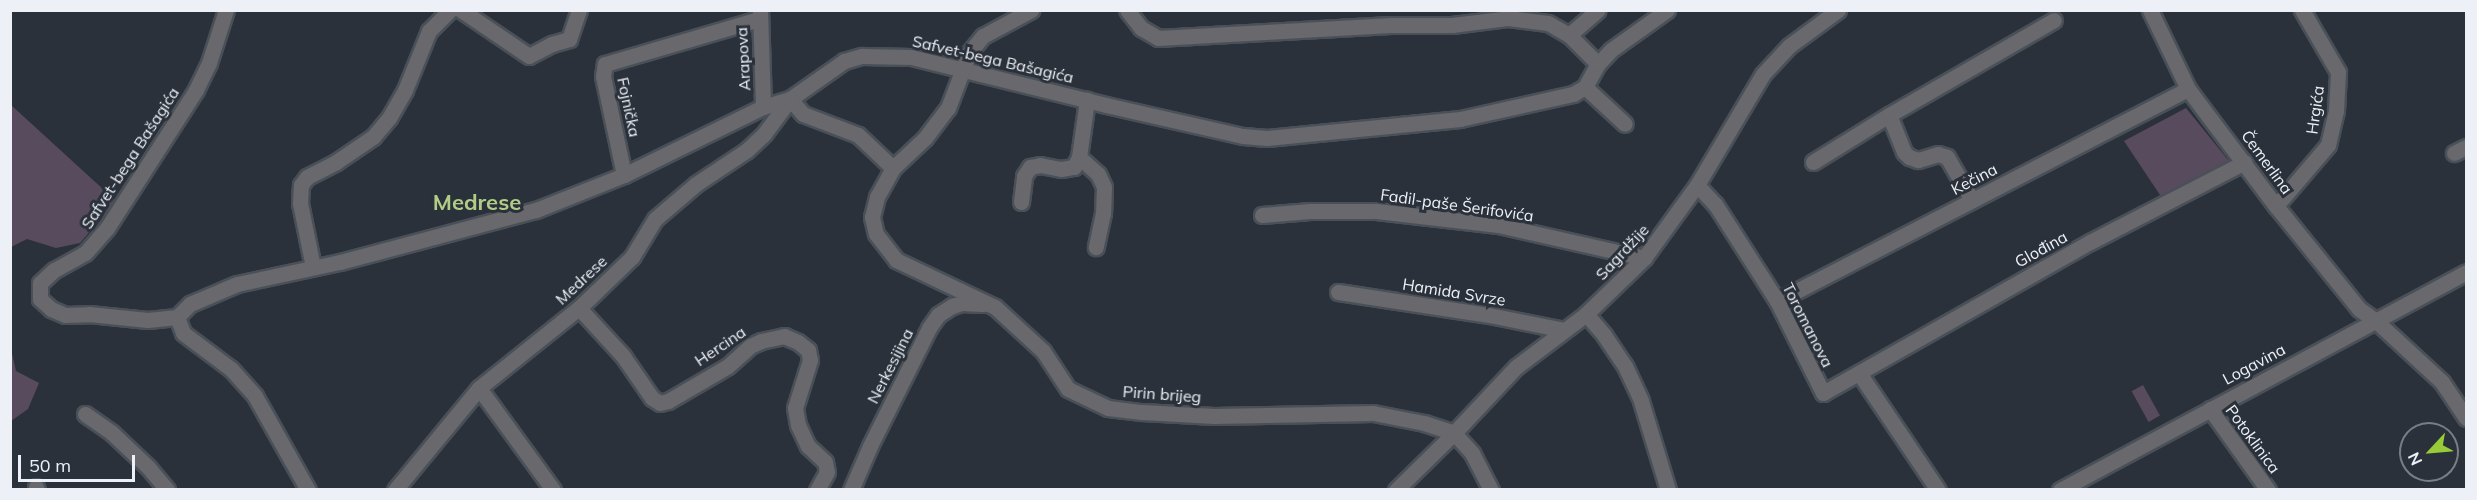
<!DOCTYPE html>
<html>
<head>
<meta charset="utf-8">
<style>
	body { margin:0 }
	#map { position:relative; width:2477px; height:500px; overflow:hidden; background:#2b313a; font-family:Mulish,sans-serif }
	div>[style] { position:absolute }
	.green>* { inset:0; background:#584b5e; transform-origin:0 0 }
	.roads { filter:drop-shadow(2px 0 #4a5058) drop-shadow(-2px 0 #4a5058) drop-shadow(0 2px #4a5058) drop-shadow(0 -2px #4a5058) }
	.minor>* { height:15px; margin:-7.5px; padding:0 7.5px; transform-origin:7.5px; border-radius:7.5px; background:#68686d }
	span { translate:-50% -50%; white-space:nowrap; text-align:center; line-height:1.15; -webkit-text-stroke:6px #2b313a; paint-order:stroke }
	.street-label { font-size:16px; color:#edf1f7 }
	.district-label { font-size:22px; color:#afcd86; font-weight:700 }
	.frame { position:absolute; inset:0; border:12px solid #edf1f7; pointer-events:none }
	.north { position:absolute; left:2399px; top:422px; width:60px; height:60px; box-sizing:border-box; background:#2b313a; border:2px solid #797e86; border-radius:50%; rotate:244deg; font-size:16px; font-weight:700; line-height:24px; text-align:center; color:#edf1f7 }
	.north::after { content:''; display:block; margin:auto; width:21px; height:27px; background:#97cb38; clip-path:polygon(50% 0,100% 100%,50% 72%,0 100%) }
	.scale { position:absolute; left:18px; top:455px; width:117px; height:27px; box-sizing:border-box; border:3px solid #edf1f7; border-top:0; padding-left:8px; font-size:18px; line-height:21px; white-space:nowrap; color:#edf1f7; -webkit-text-stroke:4px #2b313a; paint-order:stroke }
</style>
</head>
<body>
<div id="map">
	<div class="green">
		<div style="clip-path:polygon(11px 105px,116px 201px,80px 243px,56px 248px,27px 239px,11px 247px)"></div>
		<div style="clip-path:polygon(2186px 108px,2233px 166px,2164px 201px,2124px 141px)"></div>
		<div style="clip-path:polygon(11px 349px,16px 371px,39px 383px,28px 409px,11px 421px)"></div>
		<div style="left:2143px;top:385px;width:35px;height:13px;rotate:61deg"></div>
	</div>
	<div class="roads">
		<div class="minor">
			<div style="left:226px;top:10px;width:56px;rotate:107.8deg"></div>
			<div style="left:209px;top:63px;width:30px;rotate:116deg"></div>
			<div style="left:196px;top:90px;width:164px;rotate:122.8deg"></div>
			<div style="left:107px;top:228px;width:33px;rotate:131deg"></div>
			<div style="left:85px;top:253px;width:35px;rotate:151deg"></div>
			<div style="left:54px;top:270px;width:19px;rotate:137deg"></div>
			<div style="left:40px;top:283px;width:16px;rotate:90deg"></div>
			<div style="left:40px;top:299px;width:15px;rotate:42deg"></div>
			<div style="left:51px;top:309px;width:15px;rotate:23deg"></div>
			<div style="left:65px;top:315px;width:24px;rotate:-2deg"></div>
			<div style="left:89px;top:314px;width:59px;rotate:5.8deg"></div>
			<div style="left:148px;top:320px;width:29px;rotate:-6deg"></div>
			<div style="left:177px;top:317px;width:18px;rotate:-45deg"></div>
			<div style="left:190px;top:304px;width:51px;rotate:-23.1deg"></div>
			<div style="left:237px;top:284px;width:105px;rotate:-12.1deg"></div>
			<div style="left:340px;top:262px;width:203px;rotate:-14.9deg"></div>
			<div style="left:536px;top:210px;width:95px;rotate:-21.7deg"></div>
			<div style="left:624px;top:175px;width:155px;rotate:-26.1deg"></div>
			<div style="left:763px;top:107px;width:28px;rotate:-17deg"></div>
			<div style="left:790px;top:99px;width:66px;rotate:-35.1deg"></div>
			<div style="left:844px;top:61px;width:19px;rotate:-16deg"></div>
			<div style="left:862px;top:56px;width:49px;rotate:1.2deg"></div>
			<div style="left:911px;top:57px;width:201px;rotate:13.8deg"></div>
			<div style="left:1106px;top:105px;width:140px;rotate:12.8deg"></div>
			<div style="left:1243px;top:136px;width:24px;rotate:5deg"></div>
			<div style="left:1267px;top:138px;width:194px;rotate:-5.6deg"></div>
			<div style="left:1460px;top:119px;width:116px;rotate:-12.5deg"></div>
			<div style="left:1573px;top:94px;width:14px;rotate:-30deg"></div>
			<div style="left:1585px;top:87px;width:26px;rotate:-61deg"></div>
			<div style="left:1598px;top:64px;width:19px;rotate:-47deg"></div>
			<div style="left:1611px;top:50px;width:69px;rotate:-35.5deg"></div>
			<div style="left:461px;top:10px;width:82px;rotate:34.1deg"></div>
			<div style="left:529px;top:56px;width:26px;rotate:-28deg"></div>
			<div style="left:552px;top:44px;width:18px;rotate:-16deg"></div>
			<div style="left:569px;top:39px;width:31px;rotate:-71deg"></div>
			<div style="left:760px;top:10px;width:97px;rotate:88.2deg"></div>
			<div style="left:1127px;top:10px;width:23px;rotate:52deg"></div>
			<div style="left:1141px;top:28px;width:20px;rotate:30deg"></div>
			<div style="left:1158px;top:38px;width:233px;rotate:-3.2deg"></div>
			<div style="left:1391px;top:25px;width:61px"></div>
			<div style="left:1452px;top:25px;width:56px;rotate:-7.1deg"></div>
			<div style="left:1508px;top:18px;width:40px;rotate:7.1deg"></div>
			<div style="left:1548px;top:23px;width:24px;rotate:30deg"></div>
			<div style="left:1569px;top:35px;width:41px;rotate:45deg"></div>
			<div style="left:2150px;top:10px;width:88px;rotate:64.3deg"></div>
			<div style="left:2188px;top:89px;width:146px;rotate:53.1deg"></div>
			<div style="left:2276px;top:206px;width:132px;rotate:51.1deg"></div>
			<div style="left:2359px;top:309px;width:19px;rotate:35deg"></div>
			<div style="left:2375px;top:320px;width:91px;rotate:42.8deg"></div>
			<div style="left:2442px;top:382px;width:43px;rotate:56.3deg"></div>
			<div style="left:1569px;top:35px;width:38px;rotate:-41deg"></div>
			<div style="left:1585px;top:87px;width:54px;rotate:42.8deg"></div>
			<div style="left:790px;top:99px;width:20px;rotate:49deg"></div>
			<div style="left:803px;top:114px;width:59px;rotate:20.9deg"></div>
			<div style="left:858px;top:135px;width:48px;rotate:43.3deg"></div>
			<div style="left:893px;top:168px;width:33px;rotate:119deg"></div>
			<div style="left:877px;top:197px;width:21px;rotate:104deg"></div>
			<div style="left:872px;top:217px;width:17px;rotate:77deg"></div>
			<div style="left:876px;top:234px;width:33px;rotate:52deg"></div>
			<div style="left:896px;top:260px;width:110px;rotate:25.4deg"></div>
			<div style="left:995px;top:307px;width:65px;rotate:42.5deg"></div>
			<div style="left:1043px;top:351px;width:45px;rotate:56.7deg"></div>
			<div style="left:1068px;top:389px;width:44px;rotate:25.4deg"></div>
			<div style="left:1108px;top:408px;width:34px;rotate:7deg"></div>
			<div style="left:1142px;top:412px;width:72px;rotate:3.2deg"></div>
			<div style="left:1214px;top:416px;width:159px;rotate:-1.1deg"></div>
			<div style="left:1373px;top:413px;width:52px;rotate:11.1deg"></div>
			<div style="left:1424px;top:423px;width:32px;rotate:18deg"></div>
			<div style="left:1454px;top:433px;width:27px;rotate:48deg"></div>
			<div style="left:1472px;top:453px;width:42px;rotate:62.8deg"></div>
			<div style="left:2454px;top:153px;width:13px;rotate:-27deg"></div>
			<div style="left:1079px;top:157px;width:25px;rotate:42deg"></div>
			<div style="left:1098px;top:174px;width:14px;rotate:65deg"></div>
			<div style="left:1104px;top:187px;width:26px;rotate:92deg"></div>
			<div style="left:1103px;top:213px;width:35px;rotate:102deg"></div>
			<div style="left:1813px;top:162px;width:89px;rotate:-31.7deg"></div>
			<div style="left:893px;top:168px;width:44px;rotate:-43.2deg"></div>
			<div style="left:925px;top:138px;width:38px;rotate:-53deg"></div>
			<div style="left:948px;top:108px;width:59px;rotate:-69.1deg"></div>
			<div style="left:969px;top:53px;width:22px;rotate:-51deg"></div>
			<div style="left:983px;top:36px;width:55px;rotate:-28.4deg"></div>
			<div style="left:624px;top:175px;width:101px;rotate:-102deg"></div>
			<div style="left:603px;top:76px;width:12px;rotate:-81deg"></div>
			<div style="left:605px;top:64px;width:160px;rotate:-16.3deg"></div>
			<div style="left:1697px;top:185px;width:26px;rotate:47deg"></div>
			<div style="left:1715px;top:204px;width:115px;rotate:57.4deg"></div>
			<div style="left:1777px;top:301px;width:103px;rotate:63.4deg"></div>
			<div style="left:1823px;top:393px;width:307px;rotate:-29.5deg"></div>
			<div style="left:2090px;top:242px;width:174px;rotate:-27.3deg"></div>
			<div style="left:1972px;top:200px;width:50px;rotate:-120.2deg"></div>
			<div style="left:1947px;top:157px;width:9px;rotate:-162deg"></div>
			<div style="left:1938px;top:154px;width:21px;rotate:163deg"></div>
			<div style="left:1918px;top:160px;width:9px;rotate:-162deg"></div>
			<div style="left:1909px;top:157px;width:7px;rotate:-135deg"></div>
			<div style="left:1904px;top:152px;width:40px;rotate:-112deg"></div>
			<div style="left:1889px;top:115px;width:190px;rotate:-29.9deg"></div>
			<div style="left:1021px;top:202px;width:26px;rotate:-83deg"></div>
			<div style="left:1024px;top:176px;width:11px;rotate:-56deg"></div>
			<div style="left:1030px;top:167px;width:10px;rotate:-11deg"></div>
			<div style="left:1040px;top:165px;width:21px;rotate:11deg"></div>
			<div style="left:1061px;top:169px;width:13px;rotate:-9deg"></div>
			<div style="left:1074px;top:167px;width:11px;rotate:-63deg"></div>
			<div style="left:1079px;top:157px;width:58px;rotate:-82deg"></div>
			<div style="left:2276px;top:206px;width:80px;rotate:-49.6deg"></div>
			<div style="left:2328px;top:145px;width:35px;rotate:-77deg"></div>
			<div style="left:2336px;top:111px;width:39px;rotate:-87deg"></div>
			<div style="left:2338px;top:72px;width:72px;rotate:-120.1deg"></div>
			<div style="left:1262px;top:215px;width:48px;rotate:-4.8deg"></div>
			<div style="left:1310px;top:211px;width:66px"></div>
			<div style="left:1376px;top:211px;width:123px;rotate:6.5deg"></div>
			<div style="left:1498px;top:225px;width:150px;rotate:12.7deg"></div>
			<div style="left:313px;top:267px;width:65px;rotate:-101.5deg"></div>
			<div style="left:300px;top:203px;width:18px;rotate:-87deg"></div>
			<div style="left:301px;top:185px;width:10px;rotate:-53deg"></div>
			<div style="left:307px;top:177px;width:33px;rotate:-27deg"></div>
			<div style="left:336px;top:162px;width:45px;rotate:-34deg"></div>
			<div style="left:373px;top:137px;width:25px;rotate:-50deg"></div>
			<div style="left:389px;top:118px;width:32px;rotate:-60deg"></div>
			<div style="left:405px;top:90px;width:64px;rotate:-67.9deg"></div>
			<div style="left:429px;top:31px;width:30px;rotate:-45deg"></div>
			<div style="left:1338px;top:292px;width:153px;rotate:8.7deg"></div>
			<div style="left:1489px;top:315px;width:76px;rotate:11.3deg"></div>
			<div style="left:1777px;top:301px;width:462px;rotate:-27.3deg"></div>
			<div style="left:579px;top:308px;width:65px;rotate:47.5deg"></div>
			<div style="left:623px;top:356px;width:51px;rotate:55.4deg"></div>
			<div style="left:652px;top:398px;width:9px;rotate:32deg"></div>
			<div style="left:660px;top:403px;width:8px;rotate:-14deg"></div>
			<div style="left:668px;top:401px;width:69px;rotate:-30.3deg"></div>
			<div style="left:728px;top:366px;width:30px;rotate:-42deg"></div>
			<div style="left:750px;top:346px;width:12px;rotate:-24deg"></div>
			<div style="left:761px;top:341px;width:24px;rotate:-12deg"></div>
			<div style="left:784px;top:336px;width:15px;rotate:23deg"></div>
			<div style="left:798px;top:342px;width:13px;rotate:39deg"></div>
			<div style="left:808px;top:350px;width:10px;rotate:79deg"></div>
			<div style="left:810px;top:360px;width:50px;rotate:107.4deg"></div>
			<div style="left:795px;top:408px;width:17px;rotate:80deg"></div>
			<div style="left:798px;top:425px;width:23px;rotate:65deg"></div>
			<div style="left:808px;top:446px;width:23px;rotate:43deg"></div>
			<div style="left:825px;top:462px;width:10px;rotate:79deg"></div>
			<div style="left:827px;top:472px;width:21px;rotate:119deg"></div>
			<div style="left:1586px;top:314px;width:28px;rotate:49deg"></div>
			<div style="left:1604px;top:335px;width:37px;rotate:56deg"></div>
			<div style="left:1625px;top:366px;width:38px;rotate:65deg"></div>
			<div style="left:1641px;top:401px;width:93px;rotate:73.1deg"></div>
			<div style="left:177px;top:317px;width:17px;rotate:69deg"></div>
			<div style="left:183px;top:333px;width:60px;rotate:36.9deg"></div>
			<div style="left:231px;top:369px;width:36px;rotate:48deg"></div>
			<div style="left:255px;top:396px;width:108px;rotate:60.6deg"></div>
			<div style="left:1859px;top:373px;width:141px;rotate:56deg"></div>
			<div style="left:479px;top:388px;width:126px;rotate:54deg"></div>
			<div style="left:2210px;top:409px;width:100px;rotate:54.4deg"></div>
			<div style="left:85px;top:414px;width:33px;rotate:35deg"></div>
			<div style="left:112px;top:433px;width:50px;rotate:43.4deg"></div>
			<div style="left:148px;top:467px;width:30px;rotate:50deg"></div>
			<div style="left:36px;top:487px;width:3px;rotate:72deg"></div>
			<div style="left:395px;top:490px;width:132px;rotate:-50.5deg"></div>
			<div style="left:479px;top:388px;width:128px;rotate:-38.7deg"></div>
			<div style="left:579px;top:308px;width:74px;rotate:-43.9deg"></div>
			<div style="left:632px;top:257px;width:44px;rotate:-58.8deg"></div>
			<div style="left:655px;top:219px;width:54px;rotate:-40.5deg"></div>
			<div style="left:696px;top:184px;width:61px;rotate:-33.7deg"></div>
			<div style="left:747px;top:150px;width:23px;rotate:-43deg"></div>
			<div style="left:764px;top:134px;width:44px;rotate:-53.4deg"></div>
			<div style="left:851px;top:490px;width:48px;rotate:-66.6deg"></div>
			<div style="left:870px;top:446px;width:132px;rotate:-63.4deg"></div>
			<div style="left:929px;top:328px;width:16px;rotate:-55deg"></div>
			<div style="left:938px;top:315px;width:17px;rotate:-33deg"></div>
			<div style="left:952px;top:306px;width:10px;rotate:-17deg"></div>
			<div style="left:962px;top:303px;width:21px;rotate:3deg"></div>
			<div style="left:1396px;top:490px;width:81px;rotate:-44.5deg"></div>
			<div style="left:1454px;top:433px;width:91px;rotate:-46.8deg"></div>
			<div style="left:1516px;top:367px;width:88px;rotate:-37.1deg"></div>
			<div style="left:1586px;top:314px;width:81px;rotate:-44deg"></div>
			<div style="left:1644px;top:258px;width:90px;rotate:-54deg"></div>
			<div style="left:1697px;top:185px;width:129px;rotate:-59.3deg"></div>
			<div style="left:1763px;top:74px;width:38px;rotate:-47deg"></div>
			<div style="left:1789px;top:46px;width:61px;rotate:-36.3deg"></div>
			<div style="left:2060px;top:490px;width:461px;rotate:-28.2deg"></div>
		</div>
	</div>
	<div class="street-label">
		<span style="left:743px;top:59px;rotate:-93deg">Arapova</span>
		<span style="left:993px;top:59px;rotate:13deg">Safvet-bega Bašagića</span>
		<span style="left:629px;top:107px;rotate:78deg">Fojnička</span>
		<span style="left:2315px;top:110px;rotate:-82deg">Hrgića</span>
		<span style="left:130px;top:158px;rotate:-57deg">Safvet-bega Bašagića</span>
		<span style="left:2267px;top:162px;rotate:54deg">Čemerlina</span>
		<span style="left:1974px;top:179px;rotate:-27deg">Kečina</span>
		<span style="left:1457px;top:205px;rotate:8deg">Fadil-paše Šerifovića</span>
		<span style="left:2041px;top:249px;rotate:-29deg">Glođina</span>
		<span style="left:1622px;top:252px;rotate:-47deg">Sagrdžije</span>
		<span style="left:581px;top:280px;rotate:-43deg">Medrese</span>
		<span style="left:1454px;top:292px;rotate:9deg">Hamida Svrze</span>
		<span style="left:1808px;top:325px;rotate:63deg">Toromanova</span>
		<span style="left:720px;top:346px;rotate:-34deg">Hercina</span>
		<span style="left:2254px;top:364px;rotate:-28deg">Logavina</span>
		<span style="left:890px;top:366px;rotate:-63deg">Nerkesijina</span>
		<span style="left:1162px;top:394px;rotate:4deg">Pirin brijeg</span>
		<span style="left:2253px;top:439px;rotate:54deg">Potoklinica</span>
	</div>
	<div class="district-label">
		<span style="left:477px;top:203px">Medrese</span>
	</div>
	<div class="frame"></div>
	<div class="north">N</div>
	<div class="scale">50 m</div>
</div>
</body>
</html>
